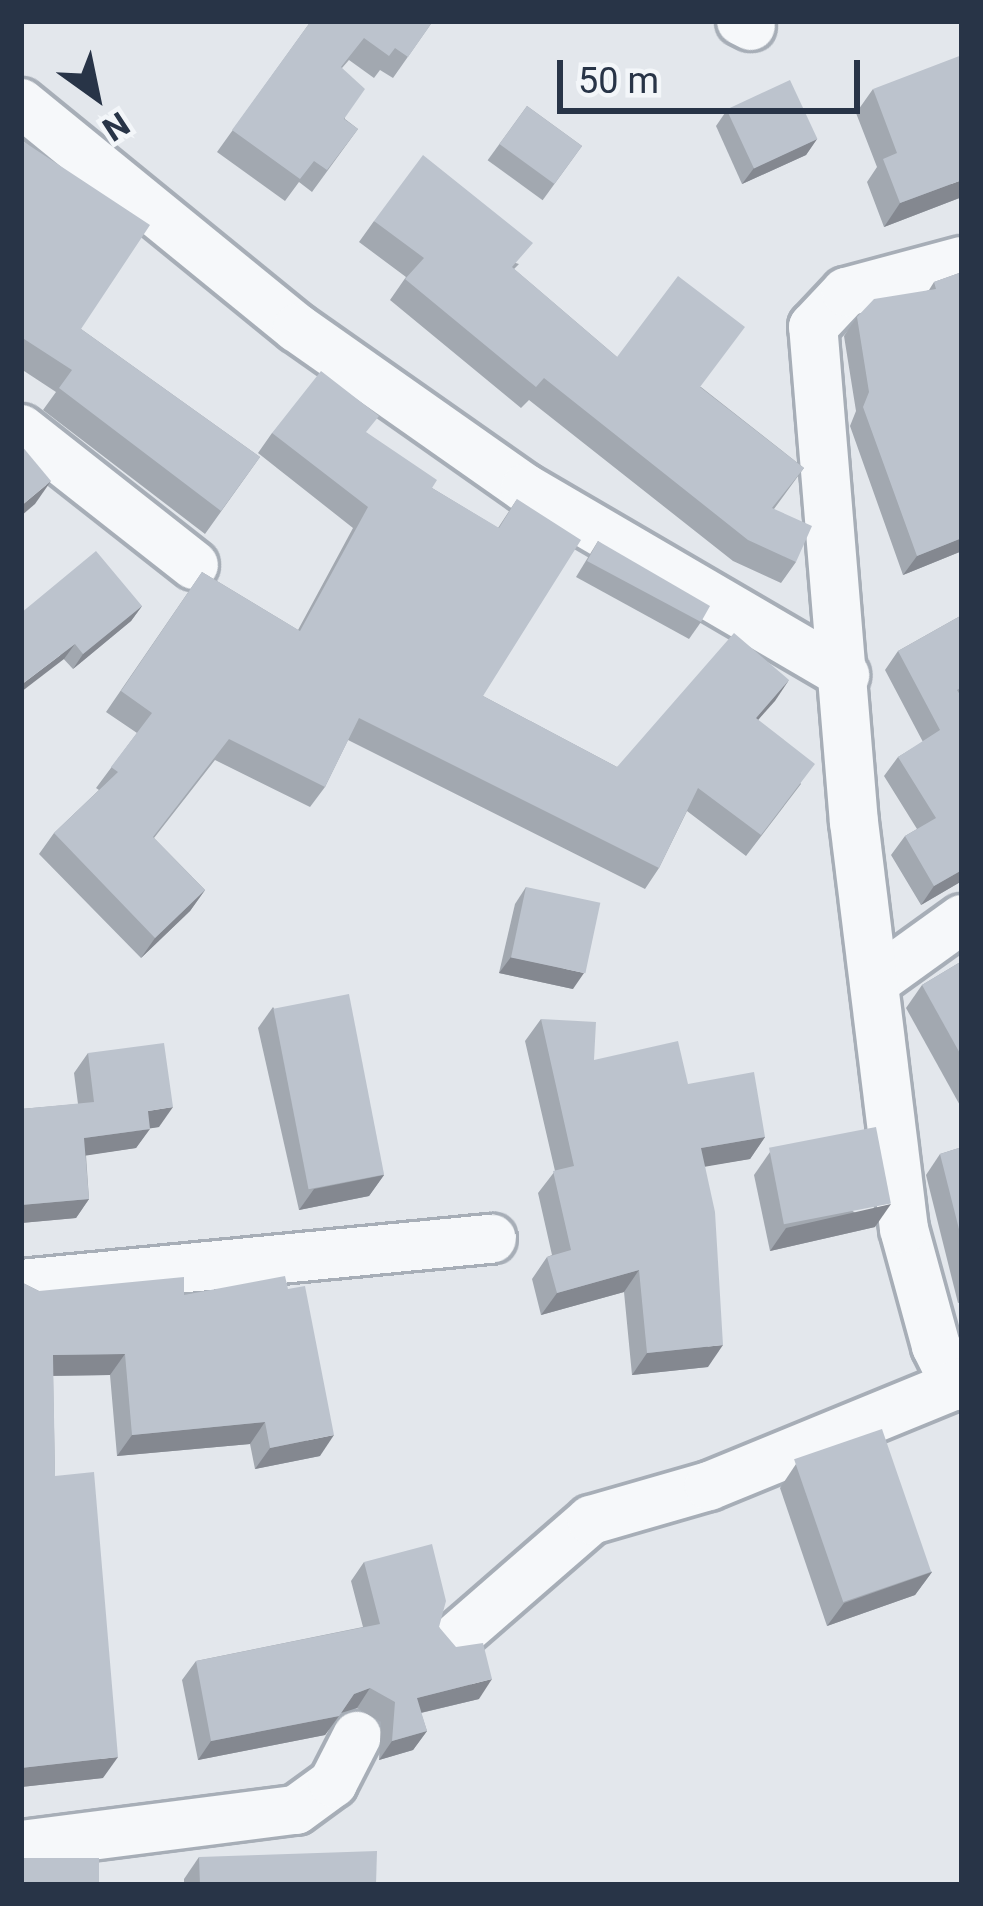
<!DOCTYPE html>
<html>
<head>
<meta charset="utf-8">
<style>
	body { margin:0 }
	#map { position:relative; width:983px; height:1906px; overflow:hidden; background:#e3e7ec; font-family:Roboto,sans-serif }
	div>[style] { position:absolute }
	.roads { filter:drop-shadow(3px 0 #a7aeb7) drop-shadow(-3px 0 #a7aeb7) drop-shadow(0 3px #a7aeb7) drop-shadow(0 -3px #a7aeb7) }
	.street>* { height:48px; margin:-24px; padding:0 24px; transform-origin:24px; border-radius:24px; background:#f6f8fa }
	.wall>* { inset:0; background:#a2a8b0; transform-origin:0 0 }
	.shaded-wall>* { inset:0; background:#848890 }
	.building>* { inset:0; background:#bcc3cd; transform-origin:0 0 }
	span { translate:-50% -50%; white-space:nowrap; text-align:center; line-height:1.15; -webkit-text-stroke:9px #f3f6f9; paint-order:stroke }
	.frame { position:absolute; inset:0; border:24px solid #283447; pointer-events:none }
	.north { position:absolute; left:36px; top:36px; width:120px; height:120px; -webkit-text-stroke:9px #f3f6f9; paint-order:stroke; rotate:147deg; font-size:33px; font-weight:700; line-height:48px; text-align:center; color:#283447 }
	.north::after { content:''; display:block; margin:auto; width:42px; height:54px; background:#283447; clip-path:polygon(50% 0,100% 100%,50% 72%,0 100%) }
	.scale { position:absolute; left:557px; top:60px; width:303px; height:54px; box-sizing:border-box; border:6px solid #283447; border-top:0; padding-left:15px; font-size:36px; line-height:42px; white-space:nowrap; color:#283447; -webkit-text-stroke:9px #f3f6f9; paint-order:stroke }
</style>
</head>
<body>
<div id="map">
	<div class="roads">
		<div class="street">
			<div style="left:741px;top:21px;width:11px;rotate:27deg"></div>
			<div style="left:21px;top:103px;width:356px;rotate:39.2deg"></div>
			<div style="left:297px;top:328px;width:279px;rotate:35.1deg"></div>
			<div style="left:525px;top:488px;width:371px;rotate:30.3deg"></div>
			<div style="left:21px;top:429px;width:220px;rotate:38.2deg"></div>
			<div style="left:876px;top:981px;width:106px;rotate:-35.8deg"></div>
			<div style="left:21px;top:1284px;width:473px;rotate:-5.5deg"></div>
			<div style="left:956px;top:1386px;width:45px;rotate:-116.6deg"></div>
			<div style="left:936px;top:1346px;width:121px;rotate:-105.3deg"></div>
			<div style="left:904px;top:1229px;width:409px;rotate:-97deg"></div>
			<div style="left:854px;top:823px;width:498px;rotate:-94.7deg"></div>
			<div style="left:813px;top:327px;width:48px;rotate:-46.7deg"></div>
			<div style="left:846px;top:292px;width:120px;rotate:-15deg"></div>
			<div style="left:453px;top:1640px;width:183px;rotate:-41deg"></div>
			<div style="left:591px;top:1520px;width:123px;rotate:-16.1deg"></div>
			<div style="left:709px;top:1486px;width:274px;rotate:-22.3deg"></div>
			<div style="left:21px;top:1845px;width:277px;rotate:-7.3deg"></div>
			<div style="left:296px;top:1810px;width:46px;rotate:-36.1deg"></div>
			<div style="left:333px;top:1783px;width:53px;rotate:-62.9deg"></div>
		</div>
	</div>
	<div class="wall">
		<div style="clip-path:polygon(311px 21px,433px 21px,393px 78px,380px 70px,374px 78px,349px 60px,342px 68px,345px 119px,358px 129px,312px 192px,299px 182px,285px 201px,217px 152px)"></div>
		<div style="clip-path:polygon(873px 89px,962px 197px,884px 227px,867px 182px,877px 167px,856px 113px)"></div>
		<div style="left:527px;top:106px;width:68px;height:67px;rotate:36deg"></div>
		<div style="clip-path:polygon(727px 110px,817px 139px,806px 155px,742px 184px,716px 126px)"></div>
		<div style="clip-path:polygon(21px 140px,81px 329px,260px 457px,205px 534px,43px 410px,56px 392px,21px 369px)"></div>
		<div style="clip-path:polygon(374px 221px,519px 264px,514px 269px,617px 357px,701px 387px,804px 468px,774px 509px,796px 562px,781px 583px,733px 561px,529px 400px,521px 408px,390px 300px,406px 277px,359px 242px)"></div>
		<div style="clip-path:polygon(962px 272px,962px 551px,903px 575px,850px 426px,856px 411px,844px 336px,857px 317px,929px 290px,934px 282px)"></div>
		<div style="clip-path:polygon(272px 433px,367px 433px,432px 488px,498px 528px,517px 499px,483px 696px,617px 767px,789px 680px,758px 720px,801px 784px,746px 856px,687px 811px,659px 868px,645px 889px,348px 740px,325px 787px,310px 807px,215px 760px,154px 838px,205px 890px,190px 911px,141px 958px,39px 854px,54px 833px,99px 790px,96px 788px,137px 733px,106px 712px,202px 572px,298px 630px,353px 528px,258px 453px)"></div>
		<div style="clip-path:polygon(598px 541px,701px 622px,689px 639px,576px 577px)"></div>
		<div style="clip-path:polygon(142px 606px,131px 621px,73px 669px,21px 613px)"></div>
		<div style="clip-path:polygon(962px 615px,962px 881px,921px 905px,891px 855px,905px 836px,917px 829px,884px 776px,898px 757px,923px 742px,885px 670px,898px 651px)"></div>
		<div style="clip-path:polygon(526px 887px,573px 989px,499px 973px,515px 904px)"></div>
		<div style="clip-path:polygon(962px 961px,962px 1109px,906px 1008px,922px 985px)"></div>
		<div style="clip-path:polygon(273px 1007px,384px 1175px,369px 1196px,299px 1210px,258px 1028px)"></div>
		<div style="clip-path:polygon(541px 1019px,594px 1060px,688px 1084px,765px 1137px,750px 1159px,705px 1166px,708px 1367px,632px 1375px,624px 1292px,541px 1315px,532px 1279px,547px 1257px,552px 1255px,538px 1193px,555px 1171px,525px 1041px)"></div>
		<div style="clip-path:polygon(88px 1053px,159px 1127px,150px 1128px,136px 1148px,86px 1155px,89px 1199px,76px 1218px,21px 1223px,21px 1109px,78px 1104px,74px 1073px)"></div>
		<div style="clip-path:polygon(962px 1147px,962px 1302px,958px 1303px,926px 1175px,940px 1154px)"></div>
		<div style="clip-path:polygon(770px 1152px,875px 1227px,770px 1251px,754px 1175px)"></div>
		<div style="clip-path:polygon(21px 1282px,39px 1291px,184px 1295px,320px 1456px,255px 1469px,250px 1444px,117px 1456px,110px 1375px,53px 1376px,55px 1476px,103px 1778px,21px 1787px)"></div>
		<div style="clip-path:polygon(796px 1464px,932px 1572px,915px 1595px,827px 1626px,780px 1488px)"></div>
		<div style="clip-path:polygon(364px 1562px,439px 1627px,479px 1699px,421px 1713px,427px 1731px,413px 1750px,379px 1760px,381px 1722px,357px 1708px,341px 1713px,325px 1735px,198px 1760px,182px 1680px,196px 1661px,363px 1627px,351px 1581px)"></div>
		<div style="clip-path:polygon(199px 1857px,376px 1885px,184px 1885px,184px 1879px)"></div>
	</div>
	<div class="shaded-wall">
		<div style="clip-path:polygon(817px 139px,806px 155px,742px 184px,754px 168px)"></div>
		<div style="clip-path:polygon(962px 180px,962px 197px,884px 227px,900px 203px)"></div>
		<div style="clip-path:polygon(51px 481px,35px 504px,21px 516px,21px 506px)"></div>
		<div style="clip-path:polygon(962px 538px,962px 551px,903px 575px,917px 556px)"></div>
		<div style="clip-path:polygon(142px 606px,131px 621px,73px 669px,83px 654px)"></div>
		<div style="clip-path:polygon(75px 644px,64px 659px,21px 692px,21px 685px)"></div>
		<div style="clip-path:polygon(789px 680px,775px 701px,741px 739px,756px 718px)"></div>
		<div style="clip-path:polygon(962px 870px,962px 881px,921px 905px,934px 886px)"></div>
		<div style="clip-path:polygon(205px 890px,190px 911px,141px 958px,155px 938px)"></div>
		<div style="clip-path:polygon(511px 957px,584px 973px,573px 989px,499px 973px)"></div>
		<div style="clip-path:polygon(173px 1107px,159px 1127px,134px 1131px,148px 1111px)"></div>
		<div style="clip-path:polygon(150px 1129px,136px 1148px,70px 1158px,84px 1138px)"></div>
		<div style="clip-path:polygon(765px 1137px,750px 1159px,686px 1170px,701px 1148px)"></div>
		<div style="clip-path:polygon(384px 1175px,369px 1196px,299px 1210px,314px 1189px)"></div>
		<div style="clip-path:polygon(89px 1199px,76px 1218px,21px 1223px,21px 1205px)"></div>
		<div style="clip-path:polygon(891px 1204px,875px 1227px,770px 1251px,786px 1228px)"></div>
		<div style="clip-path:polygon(639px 1270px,624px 1292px,541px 1315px,557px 1293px)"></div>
		<div style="clip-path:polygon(723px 1345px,708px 1367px,632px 1375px,647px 1353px)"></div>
		<div style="clip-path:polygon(125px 1354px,110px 1375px,38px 1376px,53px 1355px)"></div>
		<div style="clip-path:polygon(265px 1422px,250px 1444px,117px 1456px,132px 1435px)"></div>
		<div style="clip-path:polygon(334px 1435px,320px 1456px,255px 1469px,270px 1448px)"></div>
		<div style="clip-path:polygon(932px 1572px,915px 1595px,827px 1626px,844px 1603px)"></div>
		<div style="clip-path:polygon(492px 1679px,479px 1699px,403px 1717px,417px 1698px)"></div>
		<div style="clip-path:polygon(370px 1688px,357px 1708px,341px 1713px,354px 1694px)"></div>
		<div style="clip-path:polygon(339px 1716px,325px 1735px,198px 1760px,211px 1741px)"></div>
		<div style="clip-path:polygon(427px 1731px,413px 1750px,379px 1760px,392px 1741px)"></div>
		<div style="clip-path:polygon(118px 1757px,103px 1778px,21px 1787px,21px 1768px)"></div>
	</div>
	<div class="building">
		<div style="clip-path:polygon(311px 21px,433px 21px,408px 57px,395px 48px,389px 56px,364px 38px,341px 67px,365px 89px,344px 119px,358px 129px,327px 170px,314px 161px,300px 179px,232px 130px)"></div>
		<div style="clip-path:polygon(962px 55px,962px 180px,900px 203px,883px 159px,897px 153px,873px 89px)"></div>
		<div style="left:790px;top:80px;width:65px;height:70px;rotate:65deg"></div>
		<div style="left:527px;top:106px;width:68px;height:47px;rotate:36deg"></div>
		<div style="clip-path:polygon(21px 140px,150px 225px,81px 329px,260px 457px,221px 511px,59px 388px,72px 370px,21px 337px)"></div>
		<div style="clip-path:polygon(423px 155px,533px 243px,512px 267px,617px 357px,678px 276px,745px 327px,700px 387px,804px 468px,772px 508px,812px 526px,796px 562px,748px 540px,544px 378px,536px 387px,405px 279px,424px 258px,374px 221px)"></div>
		<div style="clip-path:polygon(962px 272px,962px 538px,917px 556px,863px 407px,869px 392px,857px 317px,874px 299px,936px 289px,934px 282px)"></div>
		<div style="clip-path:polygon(321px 371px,379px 416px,366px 432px,437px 480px,432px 488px,499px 528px,517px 499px,581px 540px,483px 696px,617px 767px,734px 633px,789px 680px,756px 718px,815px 764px,761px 835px,698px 788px,659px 868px,359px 718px,325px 787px,229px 739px,153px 837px,205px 890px,155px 938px,54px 833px,118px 772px,111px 767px,152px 713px,121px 691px,202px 572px,300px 631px,368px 507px,272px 433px)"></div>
		<div style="clip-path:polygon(21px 445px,51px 481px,21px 506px)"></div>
		<div style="clip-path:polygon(598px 541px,710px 606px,701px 622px,587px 561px)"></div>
		<div style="clip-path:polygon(96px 551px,142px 606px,83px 654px,75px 644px,21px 685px,21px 613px)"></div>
		<div style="clip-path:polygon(962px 615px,962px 687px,957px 690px,962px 698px,962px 870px,934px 886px,905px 836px,936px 818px,898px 757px,940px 730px,898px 651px)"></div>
		<div style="left:526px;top:887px;width:76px;height:72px;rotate:12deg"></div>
		<div style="clip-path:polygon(962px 961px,962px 1057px,922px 985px)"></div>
		<div style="left:349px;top:994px;width:184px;height:77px;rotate:79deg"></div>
		<div style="clip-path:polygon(541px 1019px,596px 1022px,594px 1060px,678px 1041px,688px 1084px,754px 1072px,765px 1137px,701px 1148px,715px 1212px,723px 1345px,647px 1353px,639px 1270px,557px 1293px,547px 1257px,571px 1250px,553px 1171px,574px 1166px)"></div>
		<div style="clip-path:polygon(164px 1043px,173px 1107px,148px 1111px,150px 1129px,84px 1138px,89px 1199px,21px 1205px,21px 1109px,94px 1102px,88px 1053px)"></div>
		<div style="left:876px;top:1127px;width:78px;height:109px;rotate:79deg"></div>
		<div style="clip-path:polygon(962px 1147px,962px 1241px,940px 1154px)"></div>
		<div style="clip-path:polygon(285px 1276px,288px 1289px,305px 1286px,334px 1435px,270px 1448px,265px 1422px,132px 1435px,125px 1354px,53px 1355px,55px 1476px,94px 1472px,118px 1757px,21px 1768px,21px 1282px,39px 1291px,184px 1277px,184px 1295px)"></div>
		<div style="left:882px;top:1429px;width:151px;height:93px;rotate:71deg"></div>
		<div style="clip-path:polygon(432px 1544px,446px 1601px,439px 1627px,456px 1647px,483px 1643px,492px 1679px,417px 1698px,427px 1731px,392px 1741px,395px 1702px,370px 1688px,354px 1694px,339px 1716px,211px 1741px,196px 1661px,380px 1624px,364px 1562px)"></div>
		<div style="clip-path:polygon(377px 1851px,376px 1885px,200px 1885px,199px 1857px)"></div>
		<div style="left:99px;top:1858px;width:27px;height:78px;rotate:90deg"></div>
	</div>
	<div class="frame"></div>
	<div class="north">N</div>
	<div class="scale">50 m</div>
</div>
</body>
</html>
